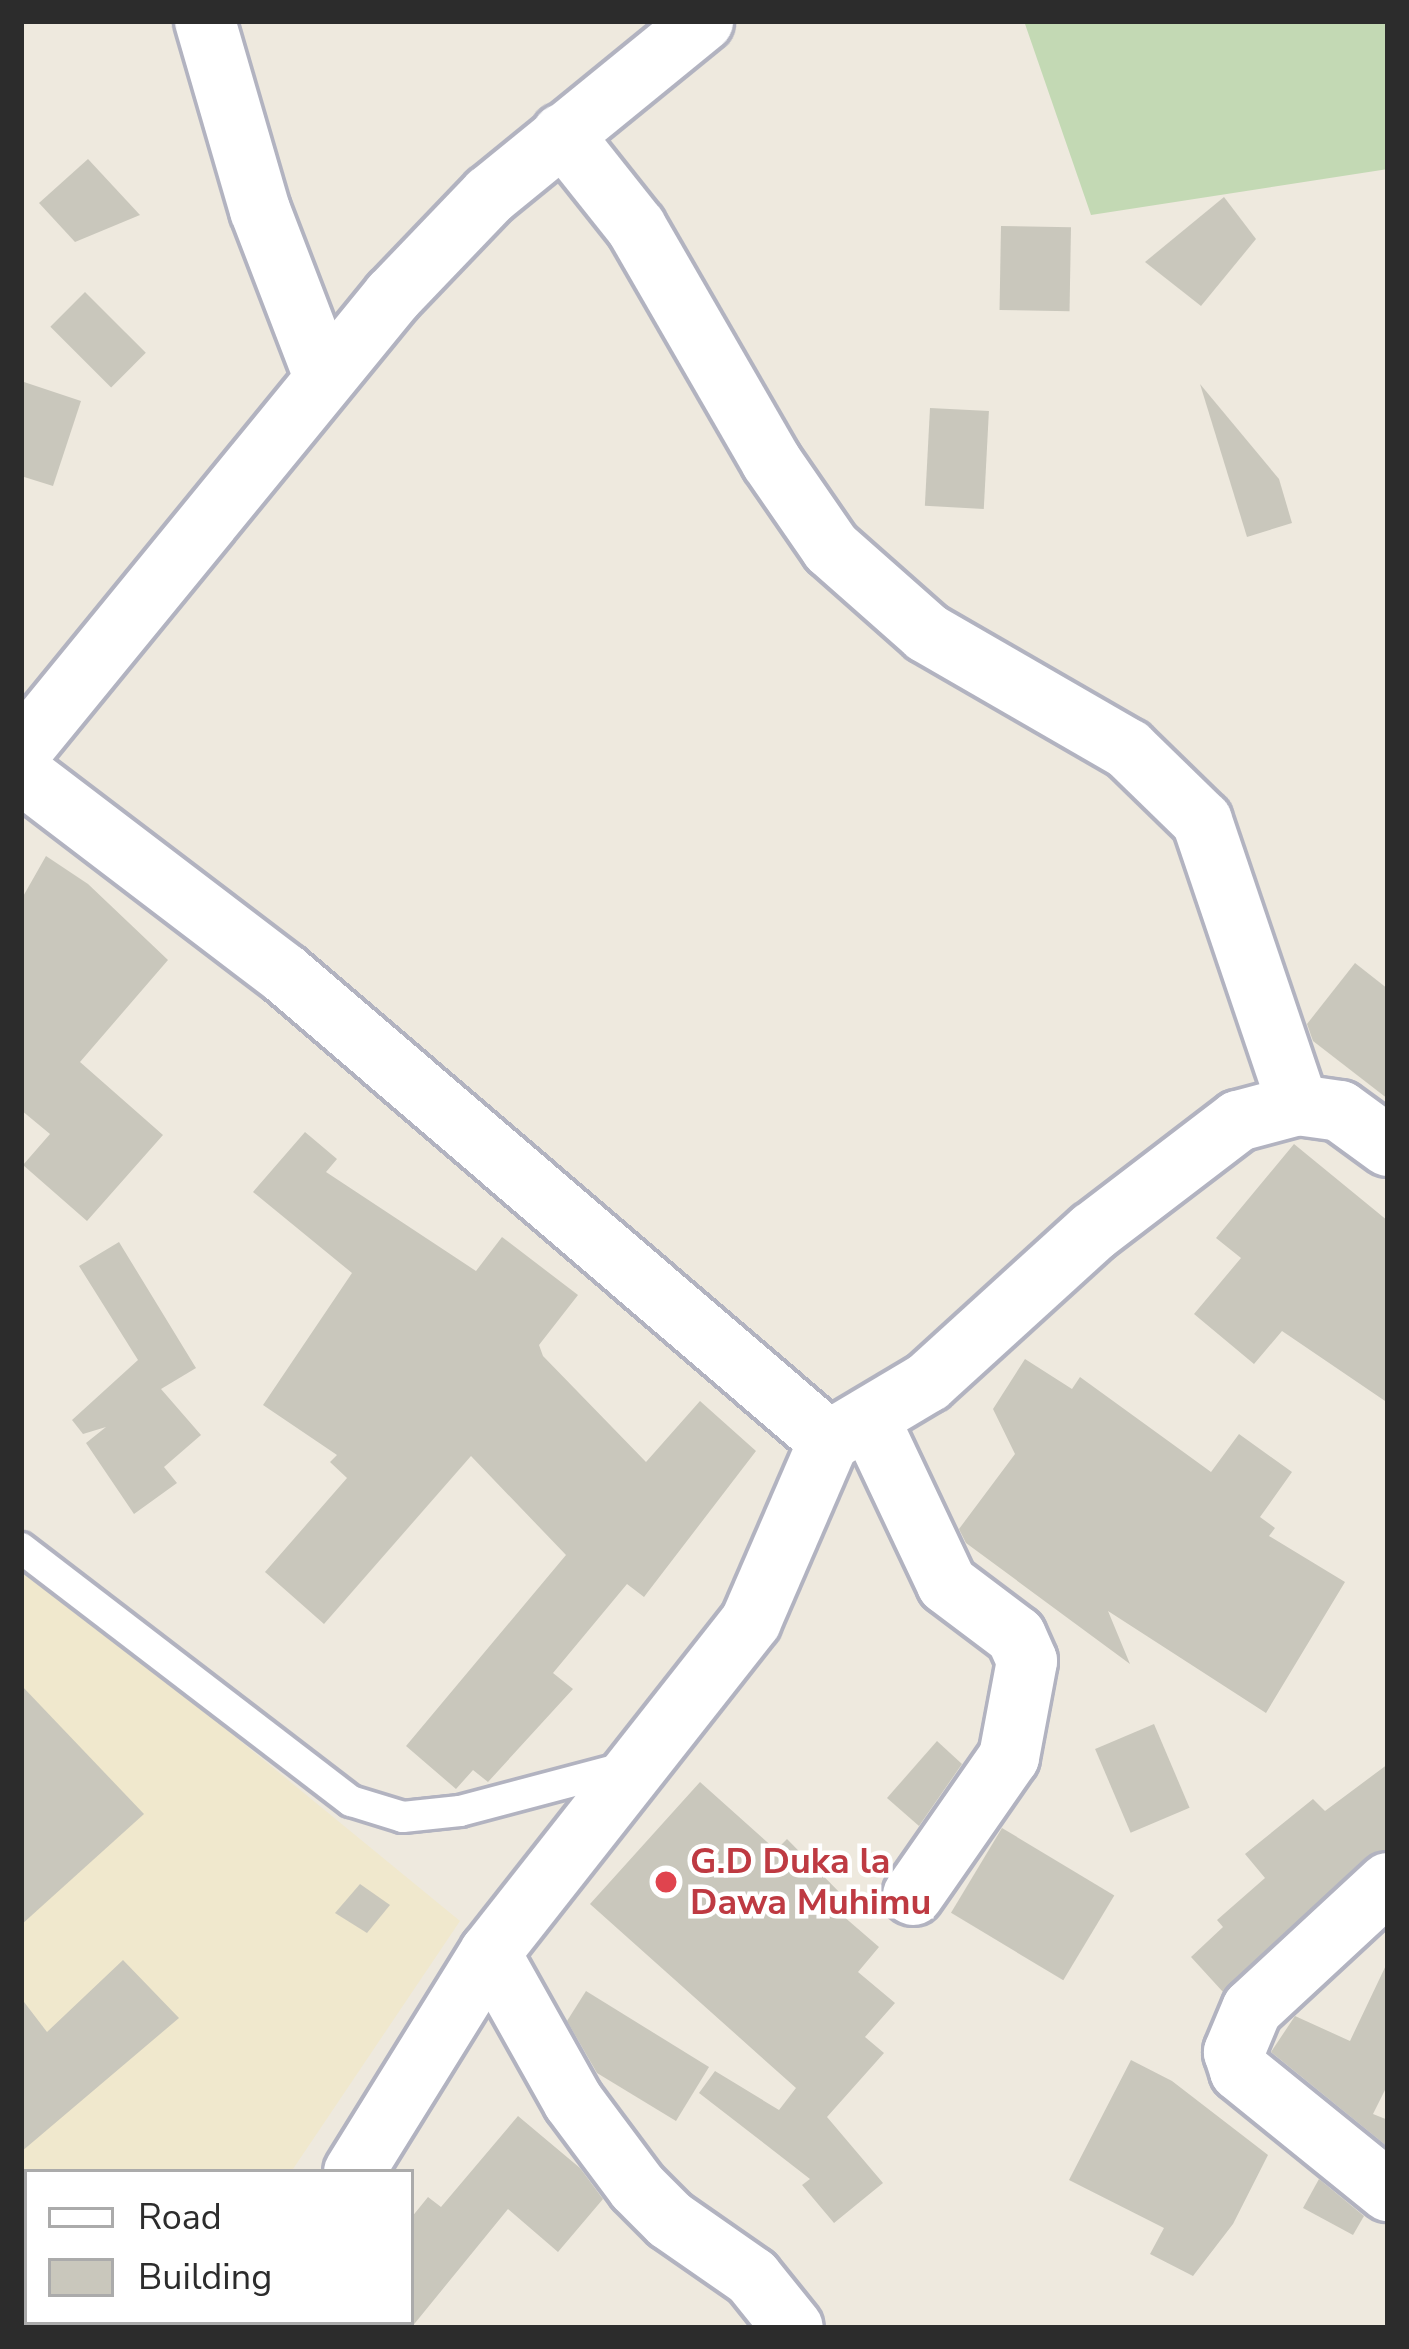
<!DOCTYPE html>
<html>
<head>
<meta charset="utf-8">
<style>
	body { margin:0 }
	#map { position:relative; width:1409px; height:2349px; overflow:hidden; background:#eee9de; font-family:"Nunito Sans",sans-serif }
	div>[style] { position:absolute }
	.education>* { inset:0; background:#f0e8cd }
	.cemetery>* { inset:0; background:#c3d9b4 }
	.building>* { inset:0; background:#c9c7bc; transform-origin:0 0 }
	.roads { filter:drop-shadow(3px 0 #b2b3c0) drop-shadow(-3px 0 #b2b3c0) drop-shadow(0 3px #b2b3c0) drop-shadow(0 -3px #b2b3c0) }
	.service>* { height:30px; margin:-15px; padding:0 15px; transform-origin:15px; border-radius:15px; background:#fff }
	.minor>* { height:60px; margin:-30px; padding:0 30px; transform-origin:30px; border-radius:30px; background:#fff }
	.dots>* { width:33px; height:33px; translate:-50% -50%; box-sizing:border-box; border:6px solid #fff; border-radius:50% }
	span { translate:-50% -50%; white-space:nowrap; text-align:center; line-height:1.15; -webkit-text-stroke:9px #fff; paint-order:stroke }
	.health-label { font-size:36px; color:#be3a42; font-weight:700 }
	.left { translate:0 -50%; text-align:left }
	.frame { position:absolute; inset:0; border:24px solid #2c2c2c; pointer-events:none }
	.legend { position:absolute; left:24px; top:2169px; width:390px; height:156px; box-sizing:border-box; background:#fff; border:3px solid #ababab; margin:0; padding:15px 21px; list-style:none; font-size:36px; color:#2c2c2c }
	.legend li { display:flex; align-items:center; gap:24px; height:60px }
	.legend b { width:60px; border:3px solid #ababab }
</style>
</head>
<body>
<div id="map">
	<div class="education">
		<div style="clip-path:polygon(21px 1561px,460px 1921px,291px 2172px,27px 2172px,27px 2322px,190px 2322px,186px 2328px,21px 2328px)"></div>
	</div>
	<div class="cemetery">
		<div style="clip-path:polygon(1024px 21px,1388px 21px,1388px 169px,1091px 215px)"></div>
	</div>
	<div class="building">
		<div style="clip-path:polygon(88px 159px,140px 215px,75px 242px,39px 203px)"></div>
		<div style="clip-path:polygon(1224px 197px,1256px 239px,1201px 306px,1145px 262px)"></div>
		<div style="left:1001px;top:226px;width:70px;height:84px;rotate:1deg"></div>
		<div style="left:85px;top:292px;width:86px;height:49px;rotate:45deg"></div>
		<div style="clip-path:polygon(21px 381px,81px 401px,53px 486px,21px 476px)"></div>
		<div style="clip-path:polygon(1200px 384px,1279px 479px,1292px 523px,1247px 537px)"></div>
		<div style="left:930px;top:408px;width:59px;height:98px;rotate:3deg"></div>
		<div style="clip-path:polygon(46px 856px,88px 884px,168px 960px,80px 1062px,163px 1135px,87px 1221px,23px 1165px,50px 1134px,21px 1110px,21px 900px)"></div>
		<div style="clip-path:polygon(1355px 963px,1388px 989px,1388px 1099px,1313px 1041px,1307px 1024px)"></div>
		<div style="clip-path:polygon(305px 1132px,337px 1159px,326px 1172px,476px 1271px,502px 1237px,578px 1295px,539px 1345px,543px 1356px,646px 1462px,700px 1401px,756px 1451px,644px 1597px,627px 1584px,553px 1673px,573px 1689px,488px 1782px,473px 1770px,456px 1789px,406px 1746px,566px 1555px,471px 1456px,324px 1624px,265px 1572px,347px 1478px,330px 1462px,337px 1455px,263px 1405px,352px 1273px,253px 1192px)"></div>
		<div style="clip-path:polygon(1294px 1144px,1388px 1221px,1388px 1403px,1282px 1331px,1254px 1364px,1194px 1314px,1241px 1258px,1216px 1238px)"></div>
		<div style="clip-path:polygon(119px 1242px,196px 1368px,161px 1389px,201px 1435px,164px 1467px,177px 1483px,134px 1514px,86px 1443px,106px 1427px,83px 1434px,72px 1420px,138px 1360px,79px 1266px)"></div>
		<div style="clip-path:polygon(1025px 1359px,1072px 1389px,1080px 1377px,1211px 1472px,1239px 1434px,1292px 1472px,1260px 1517px,1275px 1528px,1269px 1536px,1345px 1582px,1266px 1713px,1108px 1611px,1130px 1664px,966px 1543px,959px 1529px,1015px 1454px,993px 1409px)"></div>
		<div style="clip-path:polygon(21px 1685px,144px 1814px,21px 1925px)"></div>
		<div style="left:1154px;top:1724px;width:91px;height:64px;rotate:67deg"></div>
		<div style="clip-path:polygon(937px 1741px,962px 1764px,919px 1826px,887px 1798px)"></div>
		<div style="clip-path:polygon(1388px 1764px,1388px 1849px,1365px 1858px,1223px 1992px,1191px 1957px,1223px 1927px,1217px 1920px,1265px 1878px,1245px 1854px,1313px 1799px,1325px 1811px)"></div>
		<div style="clip-path:polygon(700px 1782px,776px 1850px,787px 1839px,846px 1899px,835px 1909px,879px 1947px,858px 1972px,895px 2003px,865px 2037px,884px 2053px,827px 2117px,883px 2183px,834px 2223px,802px 2185px,810px 2179px,699px 2093px,715px 2071px,779px 2110px,796px 2088px,590px 1904px)"></div>
		<div style="left:1002px;top:1828px;width:131px;height:99px;rotate:31deg"></div>
		<div style="clip-path:polygon(360px 1884px,390px 1905px,367px 1933px,335px 1913px)"></div>
		<div style="clip-path:polygon(123px 1960px,179px 2018px,21px 2152px,21px 1998px,47px 2032px)"></div>
		<div style="clip-path:polygon(1388px 1961px,1388px 2084px,1373px 2114px,1388px 2120px,1388px 2147px,1271px 2052px,1295px 2016px,1350px 2041px)"></div>
		<div style="clip-path:polygon(586px 1991px,709px 2067px,676px 2121px,597px 2073px,567px 2021px)"></div>
		<div style="clip-path:polygon(1131px 2060px,1172px 2081px,1268px 2155px,1233px 2224px,1193px 2276px,1150px 2254px,1164px 2228px,1069px 2180px)"></div>
		<div style="clip-path:polygon(518px 2116px,580px 2168px,603px 2199px,558px 2252px,508px 2209px,411px 2328px,411px 2218px,428px 2197px,441px 2207px)"></div>
		<div style="clip-path:polygon(1319px 2179px,1364px 2216px,1353px 2235px,1303px 2208px)"></div>
	</div>
	<div class="roads">
		<div class="service">
			<div style="left:21px;top:1548px;width:416px;rotate:37.5deg"></div>
			<div style="left:351px;top:1801px;width:54px;rotate:17.1deg"></div>
			<div style="left:403px;top:1817px;width:57px;rotate:-6deg"></div>
			<div style="left:460px;top:1811px;width:173px;rotate:-14.8deg"></div>
		</div>
		<div class="minor">
			<div style="left:205px;top:21px;width:197px;rotate:73.8deg"></div>
			<div style="left:260px;top:210px;width:176px;rotate:69deg"></div>
			<div style="left:562px;top:134px;width:119px;rotate:51.5deg"></div>
			<div style="left:636px;top:227px;width:270px;rotate:60deg"></div>
			<div style="left:771px;top:461px;width:106px;rotate:55.4deg"></div>
			<div style="left:831px;top:548px;width:128px;rotate:41.5deg"></div>
			<div style="left:927px;top:633px;width:232px;rotate:30deg"></div>
			<div style="left:1128px;top:749px;width:103px;rotate:44.2deg"></div>
			<div style="left:1202px;top:821px;width:300px;rotate:71.3deg"></div>
			<div style="left:21px;top:751px;width:588px;rotate:-50.73deg"></div>
			<div style="left:393px;top:296px;width:140px;rotate:-46.2deg"></div>
			<div style="left:490px;top:195px;width:275px;rotate:-39.2deg"></div>
			<div style="left:21px;top:773px;width:332px;rotate:37.3deg"></div>
			<div style="left:285px;top:974px;width:717px;rotate:40.64deg"></div>
			<div style="left:870px;top:1421px;width:180px;rotate:64.7deg"></div>
			<div style="left:947px;top:1584px;width:86px;rotate:37deg"></div>
			<div style="left:1016px;top:1636px;width:27px;rotate:66deg"></div>
			<div style="left:1027px;top:1661px;width:98px;rotate:100.6deg"></div>
			<div style="left:1009px;top:1757px;width:168px;rotate:124.8deg"></div>
			<div style="left:1388px;top:1883px;width:185px;rotate:137.2deg"></div>
			<div style="left:1252px;top:2009px;width:47px;rotate:112.7deg"></div>
			<div style="left:1234px;top:2052px;width:20px;rotate:72deg"></div>
			<div style="left:1240px;top:2071px;width:191px;rotate:39deg"></div>
			<div style="left:490px;top:1953px;width:170px;rotate:60.7deg"></div>
			<div style="left:573px;top:2101px;width:107px;rotate:53.3deg"></div>
			<div style="left:637px;top:2187px;width:47px;rotate:45deg"></div>
			<div style="left:670px;top:2220px;width:100px;rotate:34.8deg"></div>
			<div style="left:752px;top:2277px;width:65px;rotate:51.2deg"></div>
			<div style="left:354px;top:2172px;width:258px;rotate:-58.2deg"></div>
			<div style="left:490px;top:1953px;width:422px;rotate:-51.8deg"></div>
			<div style="left:751px;top:1621px;width:196px;rotate:-66.6deg"></div>
			<div style="left:829px;top:1441px;width:115px;rotate:-30.8deg"></div>
			<div style="left:928px;top:1382px;width:223px;rotate:-42.3deg"></div>
			<div style="left:1093px;top:1232px;width:183px;rotate:-37.4deg"></div>
			<div style="left:1238px;top:1121px;width:62px;rotate:-14.9deg"></div>
			<div style="left:1298px;top:1105px;width:42px;rotate:8.1deg"></div>
			<div style="left:1340px;top:1111px;width:59px;rotate:36.1deg"></div>
			<div style="left:252px;top:2328px;width:7px;rotate:-56deg"></div>
		</div>
	</div>
	<div class="dots">
		<div style="left:666px;top:1882px;background:#e0444e"></div>
	</div>
	<div class="health-label">
		<span class="left" style="left:690px;top:1882px">G.D Duka la<br>Dawa Muhimu</span>
	</div>
	<div class="frame"></div>
	<ul class="legend">
	<li><b style="height:15px;background:#fff"></b>Road</li>
	<li><b style="height:33px;background:#c9c7bc"></b>Building</li>
	</ul>
</div>
</body>
</html>
